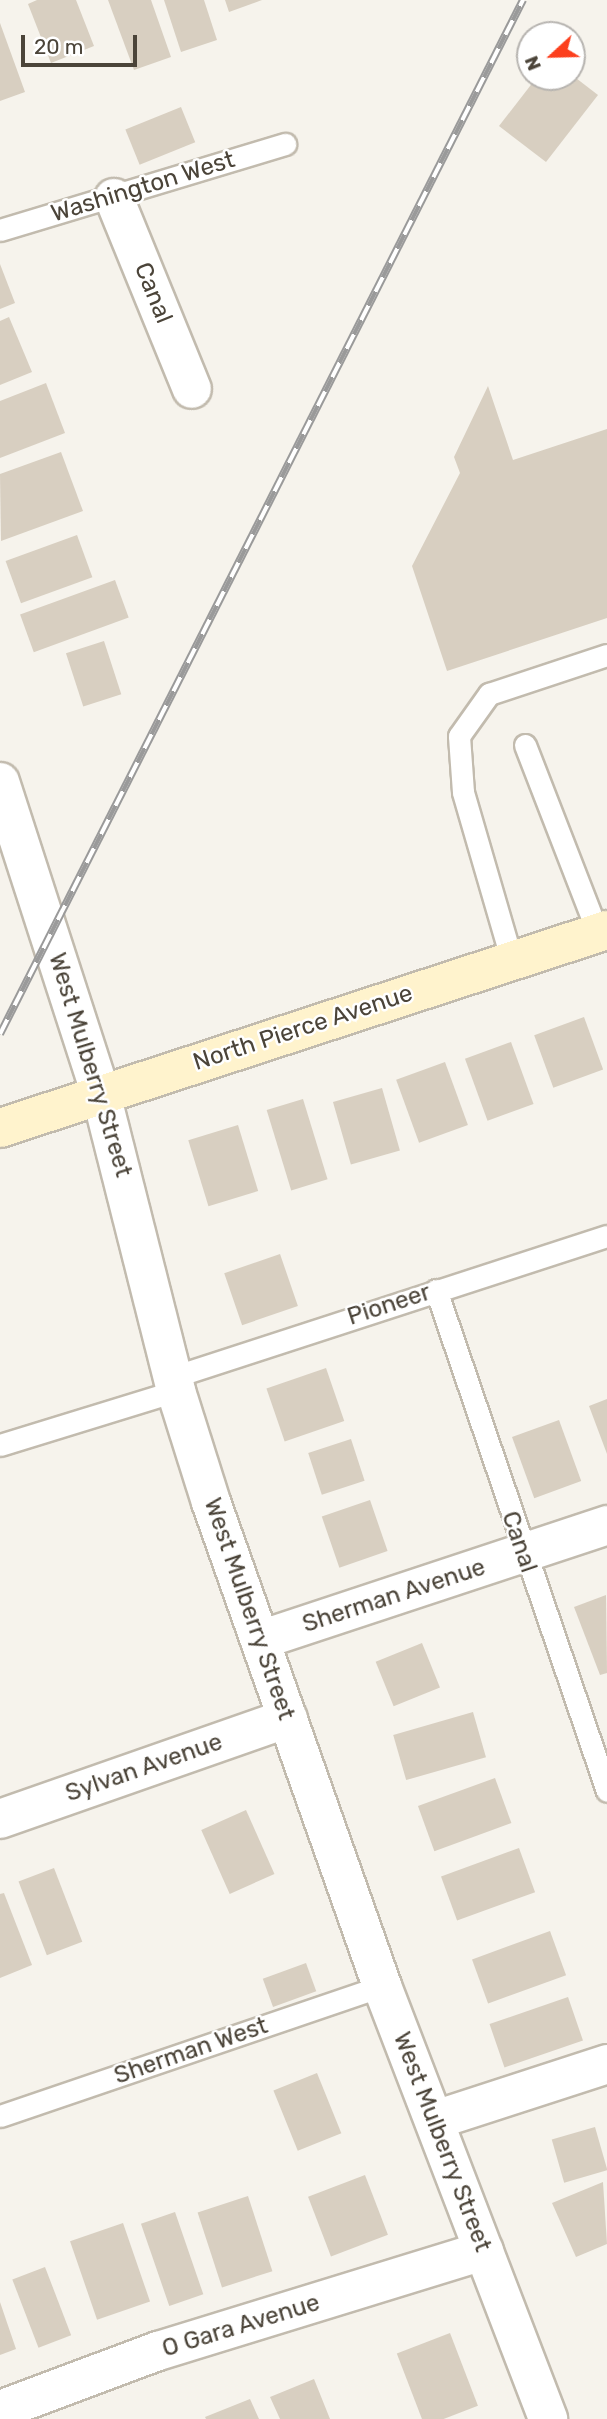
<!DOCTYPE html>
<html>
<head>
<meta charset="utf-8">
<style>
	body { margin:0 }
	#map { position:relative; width:607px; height:2419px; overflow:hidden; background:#f6f3ec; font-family:Rubik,sans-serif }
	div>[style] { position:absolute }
	.building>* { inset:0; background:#d8cfc1; transform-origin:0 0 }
	.roads { filter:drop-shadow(2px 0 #c2bbae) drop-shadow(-2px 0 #c2bbae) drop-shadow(0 2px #c2bbae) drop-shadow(0 -2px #c2bbae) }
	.lane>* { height:21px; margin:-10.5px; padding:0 10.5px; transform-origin:10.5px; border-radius:10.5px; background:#fff }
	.street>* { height:38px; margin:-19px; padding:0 19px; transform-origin:19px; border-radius:19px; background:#fff }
	.secondary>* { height:38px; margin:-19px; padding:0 19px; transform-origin:19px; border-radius:19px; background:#fff3cd }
	.rail>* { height:8px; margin-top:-4px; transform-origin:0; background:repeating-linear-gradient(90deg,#fff 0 16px,#9a9a9a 0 32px); box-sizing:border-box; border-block:2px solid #9a9a9a }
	span { translate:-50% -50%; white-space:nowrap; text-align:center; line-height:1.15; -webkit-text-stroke:5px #fff; paint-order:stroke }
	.street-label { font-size:24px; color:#4b4439 }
	.north { position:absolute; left:516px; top:21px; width:70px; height:70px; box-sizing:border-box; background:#fff; border:2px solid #b7b4b0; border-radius:50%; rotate:248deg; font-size:19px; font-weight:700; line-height:28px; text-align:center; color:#4b4439 }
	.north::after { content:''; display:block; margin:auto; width:24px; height:32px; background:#fc3f1d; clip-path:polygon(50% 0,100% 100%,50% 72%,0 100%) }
	.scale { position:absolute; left:21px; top:35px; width:116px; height:32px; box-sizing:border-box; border:4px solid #4b4439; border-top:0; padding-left:9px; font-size:21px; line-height:24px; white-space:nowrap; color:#4b4439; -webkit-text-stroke:5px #fff; paint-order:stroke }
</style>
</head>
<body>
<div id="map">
	<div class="building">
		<div style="clip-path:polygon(37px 0,76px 0,94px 46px,51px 63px,28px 4px)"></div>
		<div style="clip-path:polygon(108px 0,151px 0,171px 57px,134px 70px)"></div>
		<div style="clip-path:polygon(164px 0,204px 0,217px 40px,181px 52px)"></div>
		<div style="clip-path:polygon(225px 0,262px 0,229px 12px)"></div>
		<div style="clip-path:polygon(0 23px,25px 92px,0 101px)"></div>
		<div style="clip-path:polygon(572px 75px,598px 95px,546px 162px,499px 126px,537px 77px)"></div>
		<div style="left:181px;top:107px;width:38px;height:60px;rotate:68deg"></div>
		<div style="clip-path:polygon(0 264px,15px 303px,0 309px)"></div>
		<div style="clip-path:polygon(9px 317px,32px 372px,0 385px,0 321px)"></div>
		<div style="clip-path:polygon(46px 383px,65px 433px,0 458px,0 401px)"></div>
		<div style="clip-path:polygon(488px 386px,513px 460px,607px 429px,607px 618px,447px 671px,412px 566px,460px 473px,454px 457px)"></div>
		<div style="clip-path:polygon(61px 452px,83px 511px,1px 541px,0 474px)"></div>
		<div style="left:77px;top:535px;width:45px;height:76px;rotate:70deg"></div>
		<div style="left:115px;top:580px;width:40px;height:101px;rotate:70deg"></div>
		<div style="left:104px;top:641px;width:56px;height:40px;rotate:72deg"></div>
		<div style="left:584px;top:1017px;width:56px;height:53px;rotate:70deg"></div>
		<div style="left:511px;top:1042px;width:66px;height:49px;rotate:70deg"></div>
		<div style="left:445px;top:1062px;width:67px;height:52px;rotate:70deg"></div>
		<div style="left:382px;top:1088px;width:65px;height:51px;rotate:74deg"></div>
		<div style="left:303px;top:1099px;width:84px;height:38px;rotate:73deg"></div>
		<div style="left:238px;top:1125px;width:69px;height:52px;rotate:73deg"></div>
		<div style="left:280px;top:1254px;width:55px;height:59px;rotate:71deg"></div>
		<div style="left:326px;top:1368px;width:56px;height:63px;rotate:71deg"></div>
		<div style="clip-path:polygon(607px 1399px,607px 1454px,589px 1406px)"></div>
		<div style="left:559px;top:1420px;width:65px;height:50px;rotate:70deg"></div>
		<div style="left:351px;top:1439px;width:44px;height:45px;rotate:72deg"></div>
		<div style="left:370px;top:1500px;width:54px;height:51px;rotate:71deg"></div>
		<div style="clip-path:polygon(606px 1595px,607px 1673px,600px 1675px,574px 1607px)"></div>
		<div style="left:422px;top:1643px;width:48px;height:50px;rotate:68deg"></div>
		<div style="left:473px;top:1712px;width:47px;height:83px;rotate:74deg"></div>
		<div style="left:495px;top:1778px;width:48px;height:82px;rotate:70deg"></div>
		<div style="left:246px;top:1810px;width:70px;height:49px;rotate:66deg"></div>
		<div style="left:519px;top:1848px;width:47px;height:83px;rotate:70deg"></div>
		<div style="left:54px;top:1868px;width:79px;height:38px;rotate:69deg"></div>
		<div style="clip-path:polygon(4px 1893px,32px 1965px,0 1978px,0 1894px)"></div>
		<div style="left:550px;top:1931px;width:47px;height:83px;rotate:70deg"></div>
		<div style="left:306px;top:1963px;width:30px;height:46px;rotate:70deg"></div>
		<div style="left:568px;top:1997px;width:46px;height:83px;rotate:71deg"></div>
		<div style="left:317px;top:2073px;width:65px;height:47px;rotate:68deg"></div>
		<div style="left:595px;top:2127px;width:45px;height:45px;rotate:74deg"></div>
		<div style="left:365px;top:2175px;width:64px;height:61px;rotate:69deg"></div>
		<div style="clip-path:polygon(603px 2182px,607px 2244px,576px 2257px,552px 2203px)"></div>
		<div style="left:248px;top:2196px;width:79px;height:53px;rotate:72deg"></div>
		<div style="left:175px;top:2212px;width:87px;height:36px;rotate:71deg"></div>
		<div style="left:123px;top:2223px;width:83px;height:56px;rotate:71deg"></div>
		<div style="left:45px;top:2267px;width:73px;height:35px;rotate:69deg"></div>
		<div style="clip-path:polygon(0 2302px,16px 2349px,0 2355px)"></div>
		<div style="left:450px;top:2333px;width:78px;height:57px;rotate:69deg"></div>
		<div style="clip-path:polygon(314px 2379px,330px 2419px,280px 2419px,270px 2397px)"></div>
		<div style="clip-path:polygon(250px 2399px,259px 2419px,206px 2419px,205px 2417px)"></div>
	</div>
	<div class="roads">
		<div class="lane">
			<div style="left:0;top:230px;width:298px;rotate:-16.8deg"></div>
			<div style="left:525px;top:745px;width:202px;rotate:68.8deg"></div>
			<div style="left:512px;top:961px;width:176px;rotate:-106.2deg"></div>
			<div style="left:463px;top:792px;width:56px;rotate:-94.1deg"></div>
			<div style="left:459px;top:736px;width:52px;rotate:-54.5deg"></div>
			<div style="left:489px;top:694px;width:124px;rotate:-18.3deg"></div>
			<div style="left:436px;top:1290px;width:529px;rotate:71.15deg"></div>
			<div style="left:173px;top:1377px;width:456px;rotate:-18deg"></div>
			<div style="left:0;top:1445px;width:184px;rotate:-17.1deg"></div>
			<div style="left:0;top:2116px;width:404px;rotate:-18.8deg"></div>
		</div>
		<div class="street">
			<div style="left:114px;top:198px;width:206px;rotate:67.8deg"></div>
			<div style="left:0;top:782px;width:328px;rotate:72.1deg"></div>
			<div style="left:101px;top:1094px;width:306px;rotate:75.8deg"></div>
			<div style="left:176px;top:1391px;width:116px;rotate:72.5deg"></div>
			<div style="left:211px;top:1502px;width:513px;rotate:70.54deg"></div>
			<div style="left:382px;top:1986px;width:464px;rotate:69deg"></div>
			<div style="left:260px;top:1640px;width:366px;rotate:-18.3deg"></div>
			<div style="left:0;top:1819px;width:305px;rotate:-19.3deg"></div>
			<div style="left:435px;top:2120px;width:181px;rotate:-18deg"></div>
			<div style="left:0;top:2410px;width:169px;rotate:-20.5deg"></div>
			<div style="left:158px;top:2351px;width:341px;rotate:-17.1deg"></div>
		</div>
		<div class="secondary">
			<div style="left:0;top:1128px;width:638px;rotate:-18.07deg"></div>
		</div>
	</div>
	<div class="rail">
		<div style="left:0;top:1034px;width:1159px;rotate:-63.17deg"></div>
	</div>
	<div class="street-label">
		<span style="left:143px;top:187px;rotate:-17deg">Washington West</span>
		<span style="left:153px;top:293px;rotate:68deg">Canal</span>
		<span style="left:303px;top:1028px;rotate:-18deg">North Pierce Avenue</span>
		<span style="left:90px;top:1065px;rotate:73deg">West Mulberry Street</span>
		<span style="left:389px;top:1305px;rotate:-18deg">Pioneer</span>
		<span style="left:519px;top:1542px;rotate:71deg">Canal</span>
		<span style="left:394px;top:1596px;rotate:-18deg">Sherman Avenue</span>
		<span style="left:249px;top:1609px;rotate:71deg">West Mulberry Street</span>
		<span style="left:144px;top:1768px;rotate:-19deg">Sylvan Avenue</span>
		<span style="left:191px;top:2051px;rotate:-19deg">Sherman West</span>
		<span style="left:442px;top:2142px;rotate:69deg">West Mulberry Street</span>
		<span style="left:241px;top:2326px;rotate:-17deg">O Gara Avenue</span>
	</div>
	<div class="north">N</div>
	<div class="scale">20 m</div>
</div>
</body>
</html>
